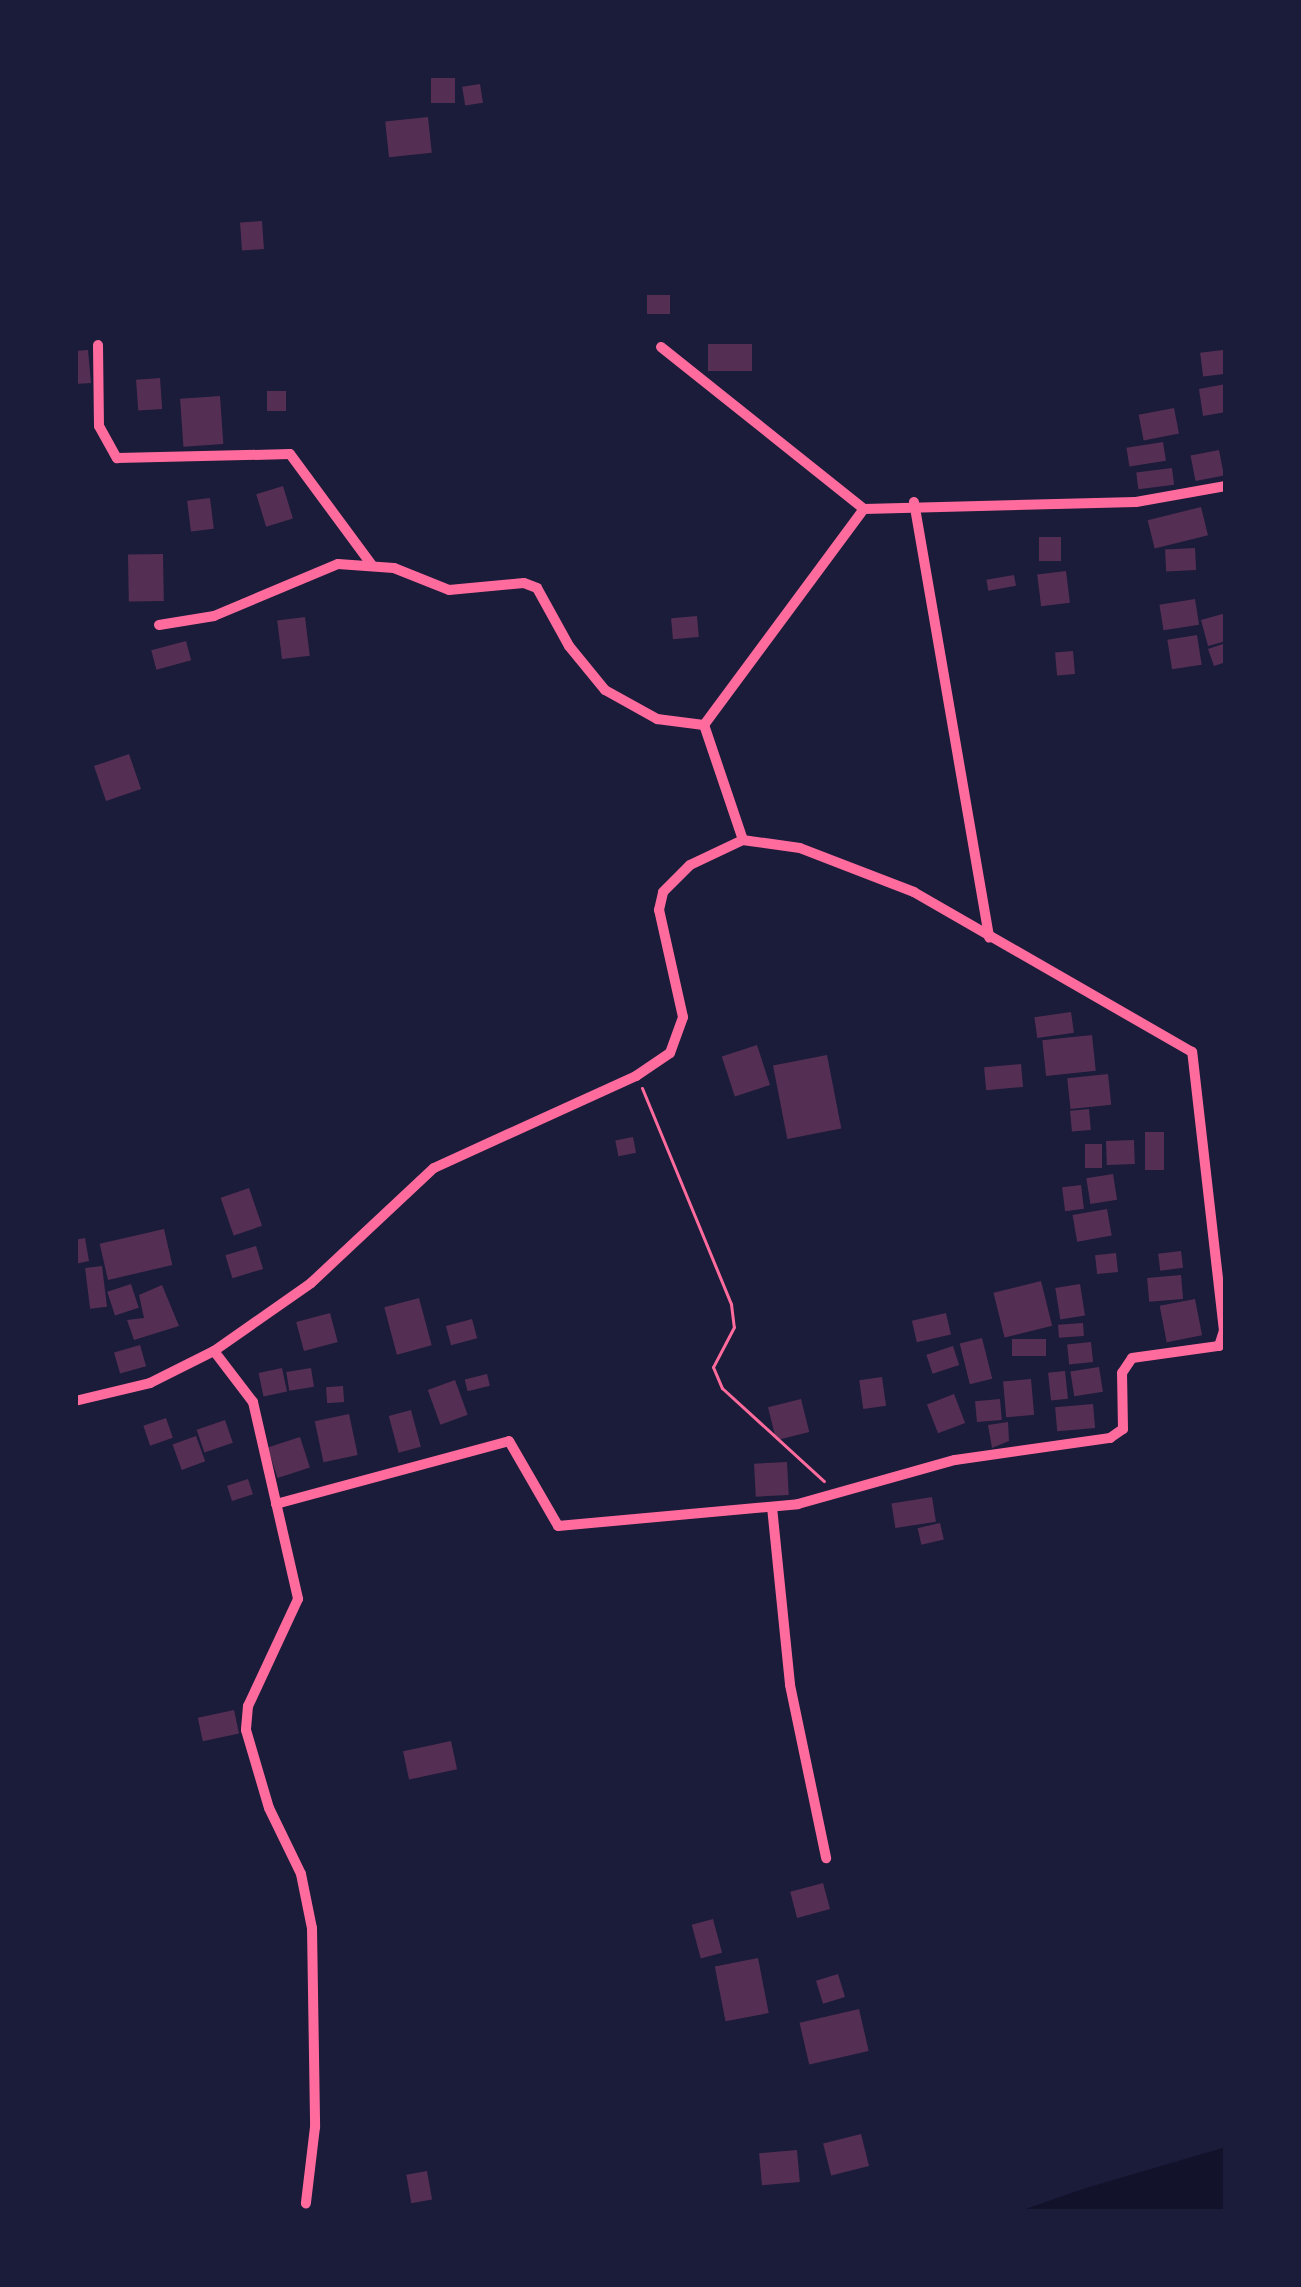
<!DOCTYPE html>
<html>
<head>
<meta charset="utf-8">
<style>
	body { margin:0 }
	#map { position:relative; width:1301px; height:2287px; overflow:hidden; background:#1b1b3a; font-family:Poppins,sans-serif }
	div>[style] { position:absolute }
	.water>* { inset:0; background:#12122b }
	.building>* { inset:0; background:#542f53; transform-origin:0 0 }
	.path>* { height:3px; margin:-1.5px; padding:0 1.5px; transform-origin:1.5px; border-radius:1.5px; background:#ff6b9d }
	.minor>* { height:10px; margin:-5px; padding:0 5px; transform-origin:5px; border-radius:5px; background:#ff6b9d }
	span { translate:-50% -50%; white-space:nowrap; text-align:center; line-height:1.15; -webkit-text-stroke:9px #1b1b3a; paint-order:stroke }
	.frame { position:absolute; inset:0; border:78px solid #1b1b3a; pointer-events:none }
</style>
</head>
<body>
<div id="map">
	<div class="water">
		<div style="clip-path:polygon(1226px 2147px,1226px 2212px,1017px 2212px,1086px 2188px)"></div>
	</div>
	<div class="building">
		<div style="left:431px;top:75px;width:24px;height:28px"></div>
		<div style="left:480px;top:84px;width:19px;height:18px;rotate:81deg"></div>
		<div style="left:428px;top:117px;width:36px;height:43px;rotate:84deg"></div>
		<div style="left:262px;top:221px;width:28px;height:22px;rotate:86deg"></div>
		<div style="left:647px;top:295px;width:23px;height:19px"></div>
		<div style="left:752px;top:344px;width:27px;height:44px;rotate:90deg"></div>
		<div style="clip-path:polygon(88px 350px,91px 383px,75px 384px,75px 351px)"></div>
		<div style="left:1223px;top:350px;width:24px;height:23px;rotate:83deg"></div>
		<div style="left:160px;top:378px;width:31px;height:24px;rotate:86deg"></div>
		<div style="clip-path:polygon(1226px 384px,1226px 412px,1203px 416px,1199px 389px)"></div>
		<div style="left:267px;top:391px;width:19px;height:20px"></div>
		<div style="left:220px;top:396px;width:48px;height:40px;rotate:86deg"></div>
		<div style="left:1174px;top:408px;width:26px;height:36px;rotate:79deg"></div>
		<div style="left:1163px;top:442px;width:19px;height:37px;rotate:81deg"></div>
		<div style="left:1219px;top:450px;width:26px;height:29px;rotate:79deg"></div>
		<div style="left:1172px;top:468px;width:17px;height:36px;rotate:83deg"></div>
		<div style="left:283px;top:486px;width:34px;height:28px;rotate:73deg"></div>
		<div style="left:210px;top:498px;width:31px;height:23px;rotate:83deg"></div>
		<div style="left:1201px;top:507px;width:29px;height:55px;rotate:76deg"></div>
		<div style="left:1039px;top:537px;width:22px;height:24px"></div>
		<div style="left:1195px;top:548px;width:22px;height:30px;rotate:87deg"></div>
		<div style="left:163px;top:554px;width:47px;height:35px;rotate:89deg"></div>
		<div style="left:1066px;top:571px;width:32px;height:29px;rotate:83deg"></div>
		<div style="left:1014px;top:575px;width:11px;height:28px;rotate:80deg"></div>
		<div style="left:1195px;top:599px;width:26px;height:36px;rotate:81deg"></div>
		<div style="clip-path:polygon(1226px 613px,1226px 641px,1208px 646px,1201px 620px)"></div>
		<div style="left:697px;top:616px;width:21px;height:26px;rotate:85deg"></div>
		<div style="left:305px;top:617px;width:39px;height:28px;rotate:83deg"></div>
		<div style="left:1197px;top:635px;width:30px;height:30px;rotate:81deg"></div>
		<div style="left:186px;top:641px;width:20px;height:36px;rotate:75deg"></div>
		<div style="clip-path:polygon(1226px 643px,1226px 662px,1214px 666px,1208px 649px)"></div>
		<div style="left:1073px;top:651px;width:23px;height:18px;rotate:85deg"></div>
		<div style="left:129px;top:754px;width:37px;height:37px;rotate:71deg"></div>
		<div style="left:1071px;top:1012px;width:21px;height:37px;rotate:82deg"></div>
		<div style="left:1092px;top:1035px;width:36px;height:50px;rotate:84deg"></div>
		<div style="left:757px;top:1045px;width:42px;height:37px;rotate:72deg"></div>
		<div style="left:827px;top:1055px;width:75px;height:55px;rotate:79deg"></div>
		<div style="left:1021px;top:1064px;width:23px;height:37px;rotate:85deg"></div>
		<div style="left:1108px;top:1074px;width:31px;height:41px;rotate:84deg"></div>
		<div style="left:1089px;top:1109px;width:21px;height:19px;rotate:85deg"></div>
		<div style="left:1145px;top:1132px;width:19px;height:38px"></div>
		<div style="left:633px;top:1137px;width:16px;height:18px;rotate:79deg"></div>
		<div style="left:1134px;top:1140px;width:24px;height:28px;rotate:88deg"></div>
		<div style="left:1085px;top:1144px;width:17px;height:24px"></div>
		<div style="left:1113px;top:1174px;width:26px;height:27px;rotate:81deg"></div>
		<div style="left:1081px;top:1185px;width:24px;height:19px;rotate:83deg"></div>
		<div style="left:249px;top:1188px;width:40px;height:30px;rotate:71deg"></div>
		<div style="left:1107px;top:1209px;width:27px;height:35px;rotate:80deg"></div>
		<div style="left:164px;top:1229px;width:37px;height:66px;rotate:77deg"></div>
		<div style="clip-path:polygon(85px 1238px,89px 1261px,75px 1264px,75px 1240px)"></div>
		<div style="left:256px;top:1246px;width:24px;height:32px;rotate:73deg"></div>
		<div style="left:1181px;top:1251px;width:17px;height:23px;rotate:83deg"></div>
		<div style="left:1116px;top:1253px;width:19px;height:21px;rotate:84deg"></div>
		<div style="left:102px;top:1266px;width:41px;height:17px;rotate:83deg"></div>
		<div style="left:1181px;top:1275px;width:24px;height:34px;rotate:85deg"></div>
		<div style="left:1041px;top:1281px;width:46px;height:49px;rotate:76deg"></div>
		<div style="left:131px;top:1284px;width:25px;height:25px;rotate:72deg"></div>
		<div style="left:1080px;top:1284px;width:32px;height:25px;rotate:81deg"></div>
		<div style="clip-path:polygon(162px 1285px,179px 1326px,134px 1340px,127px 1320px,144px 1318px,139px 1295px)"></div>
		<div style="left:419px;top:1298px;width:49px;height:36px;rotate:75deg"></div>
		<div style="left:1195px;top:1299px;width:37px;height:36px;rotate:79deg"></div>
		<div style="left:330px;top:1313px;width:30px;height:35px;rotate:75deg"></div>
		<div style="left:946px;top:1313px;width:22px;height:35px;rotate:77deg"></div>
		<div style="left:472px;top:1319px;width:20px;height:27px;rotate:75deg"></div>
		<div style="left:1083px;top:1323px;width:13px;height:25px;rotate:86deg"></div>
		<div style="left:982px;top:1338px;width:42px;height:23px;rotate:76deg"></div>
		<div style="left:1046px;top:1339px;width:17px;height:34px;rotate:90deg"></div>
		<div style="left:1091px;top:1342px;width:20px;height:24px;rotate:84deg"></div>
		<div style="left:140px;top:1345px;width:22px;height:27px;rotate:74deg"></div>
		<div style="left:953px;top:1346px;width:20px;height:28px;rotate:72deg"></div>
		<div style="left:1099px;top:1367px;width:25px;height:29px;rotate:81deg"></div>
		<div style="left:282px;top:1368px;width:24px;height:24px;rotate:78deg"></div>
		<div style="left:311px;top:1368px;width:19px;height:25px;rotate:81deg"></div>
		<div style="left:1065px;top:1371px;width:28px;height:17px;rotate:84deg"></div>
		<div style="left:487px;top:1374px;width:12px;height:23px;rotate:76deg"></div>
		<div style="left:882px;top:1377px;width:29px;height:23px;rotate:82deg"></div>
		<div style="left:1031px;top:1379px;width:36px;height:28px;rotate:85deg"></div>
		<div style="left:455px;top:1380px;width:37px;height:29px;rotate:70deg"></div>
		<div style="left:343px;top:1386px;width:16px;height:17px;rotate:86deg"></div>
		<div style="left:954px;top:1394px;width:31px;height:29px;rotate:69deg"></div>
		<div style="left:801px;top:1399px;width:34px;height:34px;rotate:76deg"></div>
		<div style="left:1000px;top:1399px;width:21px;height:25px;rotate:85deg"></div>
		<div style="left:1093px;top:1404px;width:24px;height:38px;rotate:85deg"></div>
		<div style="left:411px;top:1410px;width:38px;height:23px;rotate:75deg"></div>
		<div style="left:349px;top:1414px;width:42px;height:35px;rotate:78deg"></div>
		<div style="left:166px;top:1418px;width:21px;height:24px;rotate:71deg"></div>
		<div style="left:225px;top:1420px;width:24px;height:30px;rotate:71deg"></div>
		<div style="clip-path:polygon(1008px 1422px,1009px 1441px,992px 1448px,988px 1425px)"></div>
		<div style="left:196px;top:1436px;width:27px;height:25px;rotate:70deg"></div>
		<div style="left:300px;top:1437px;width:32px;height:34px;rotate:72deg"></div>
		<div style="left:787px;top:1462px;width:33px;height:33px;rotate:87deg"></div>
		<div style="left:248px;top:1479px;width:16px;height:22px;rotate:72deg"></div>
		<div style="left:932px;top:1497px;width:25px;height:41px;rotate:81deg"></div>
		<div style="left:940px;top:1523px;width:17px;height:23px;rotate:77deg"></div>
		<div style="left:234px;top:1710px;width:24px;height:37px;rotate:78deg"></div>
		<div style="left:451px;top:1741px;width:29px;height:49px;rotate:78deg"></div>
		<div style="left:823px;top:1883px;width:27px;height:34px;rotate:75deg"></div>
		<div style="left:713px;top:1919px;width:35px;height:22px;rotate:75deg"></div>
		<div style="left:758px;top:1958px;width:56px;height:44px;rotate:79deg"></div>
		<div style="left:838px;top:1974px;width:24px;height:23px;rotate:73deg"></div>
		<div style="left:859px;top:2009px;width:43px;height:61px;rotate:77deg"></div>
		<div style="left:861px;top:2134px;width:33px;height:39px;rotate:76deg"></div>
		<div style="left:797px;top:2150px;width:32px;height:38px;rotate:85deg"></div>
		<div style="left:427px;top:2171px;width:29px;height:21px;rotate:80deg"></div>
	</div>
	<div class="path">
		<div style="left:642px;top:1088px;width:234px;rotate:67.6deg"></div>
		<div style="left:731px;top:1304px;width:23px;rotate:83deg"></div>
		<div style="left:734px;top:1327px;width:45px;rotate:117.7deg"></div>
		<div style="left:713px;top:1367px;width:23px;rotate:67deg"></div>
		<div style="left:722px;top:1388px;width:138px;rotate:42.4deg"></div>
	</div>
	<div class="minor">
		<div style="left:98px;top:345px;width:81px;rotate:89.3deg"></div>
		<div style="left:99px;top:426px;width:37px;rotate:61deg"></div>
		<div style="left:117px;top:458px;width:173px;rotate:-1.3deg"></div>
		<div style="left:290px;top:454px;width:137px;rotate:53.6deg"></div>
		<div style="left:661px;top:347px;width:260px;rotate:38.6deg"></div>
		<div style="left:914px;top:502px;width:442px;rotate:80.2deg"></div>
		<div style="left:159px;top:625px;width:56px;rotate:-9.3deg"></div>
		<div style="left:214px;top:616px;width:134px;rotate:-22.8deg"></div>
		<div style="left:338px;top:564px;width:56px;rotate:4.1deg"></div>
		<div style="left:394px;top:568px;width:59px;rotate:21.8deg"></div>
		<div style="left:449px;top:590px;width:75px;rotate:-5.3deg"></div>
		<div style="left:524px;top:583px;width:14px;rotate:21deg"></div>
		<div style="left:537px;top:588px;width:66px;rotate:61.1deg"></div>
		<div style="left:569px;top:646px;width:57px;rotate:50.7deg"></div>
		<div style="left:605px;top:690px;width:60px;rotate:29.1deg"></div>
		<div style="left:657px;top:719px;width:47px;rotate:7.3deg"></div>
		<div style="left:214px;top:1351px;width:64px;rotate:52.6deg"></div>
		<div style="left:253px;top:1402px;width:202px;rotate:77.1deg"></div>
		<div style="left:298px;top:1599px;width:118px;rotate:115deg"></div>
		<div style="left:248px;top:1706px;width:24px;rotate:95deg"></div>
		<div style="left:246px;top:1730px;width:81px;rotate:73.6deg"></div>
		<div style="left:269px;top:1808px;width:73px;rotate:64.1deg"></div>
		<div style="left:301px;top:1874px;width:55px;rotate:78.5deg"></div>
		<div style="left:312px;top:1928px;width:199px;rotate:89.1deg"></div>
		<div style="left:315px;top:2127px;width:77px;rotate:96.8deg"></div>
		<div style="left:75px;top:1401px;width:77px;rotate:-13.5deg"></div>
		<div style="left:150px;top:1383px;width:72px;rotate:-26.6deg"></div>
		<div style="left:214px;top:1351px;width:118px;rotate:-35deg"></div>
		<div style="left:311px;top:1283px;width:168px;rotate:-43.1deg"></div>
		<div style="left:434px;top:1168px;width:222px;rotate:-24.5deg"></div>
		<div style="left:636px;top:1076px;width:41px;rotate:-34.1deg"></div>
		<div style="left:670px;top:1053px;width:38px;rotate:-70deg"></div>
		<div style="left:683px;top:1017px;width:110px;rotate:-102.6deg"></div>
		<div style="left:659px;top:910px;width:18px;rotate:-77deg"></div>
		<div style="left:663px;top:892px;width:38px;rotate:-45deg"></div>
		<div style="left:690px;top:865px;width:59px;rotate:-25.3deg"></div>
		<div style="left:743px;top:840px;width:121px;rotate:-108.7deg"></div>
		<div style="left:704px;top:725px;width:269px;rotate:-53.5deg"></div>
		<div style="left:864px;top:509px;width:272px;rotate:-1.5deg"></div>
		<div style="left:1136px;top:502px;width:91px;rotate:-10.1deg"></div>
		<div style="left:276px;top:1504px;width:241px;rotate:-15.1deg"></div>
		<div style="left:509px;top:1441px;width:98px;rotate:60deg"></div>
		<div style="left:558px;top:1526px;width:241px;rotate:-5.2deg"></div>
		<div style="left:798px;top:1504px;width:163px;rotate:-15.7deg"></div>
		<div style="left:955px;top:1460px;width:157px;rotate:-8.1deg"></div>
		<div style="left:1110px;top:1438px;width:16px;rotate:-35deg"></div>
		<div style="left:1123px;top:1429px;width:56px;rotate:-91deg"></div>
		<div style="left:1122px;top:1373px;width:18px;rotate:-56deg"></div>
		<div style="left:1132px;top:1358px;width:88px;rotate:-7.9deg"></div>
		<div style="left:1219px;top:1346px;width:16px;rotate:-72deg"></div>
		<div style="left:1224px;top:1331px;width:281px;rotate:-96.5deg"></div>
		<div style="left:1192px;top:1052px;width:321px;rotate:-150.1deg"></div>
		<div style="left:914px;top:892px;width:122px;rotate:-158.9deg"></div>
		<div style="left:800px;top:848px;width:58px;rotate:-172deg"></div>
		<div style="left:772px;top:1507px;width:179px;rotate:84.2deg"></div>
		<div style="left:790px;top:1685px;width:177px;rotate:78.2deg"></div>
	</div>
	<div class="frame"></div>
</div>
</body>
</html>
